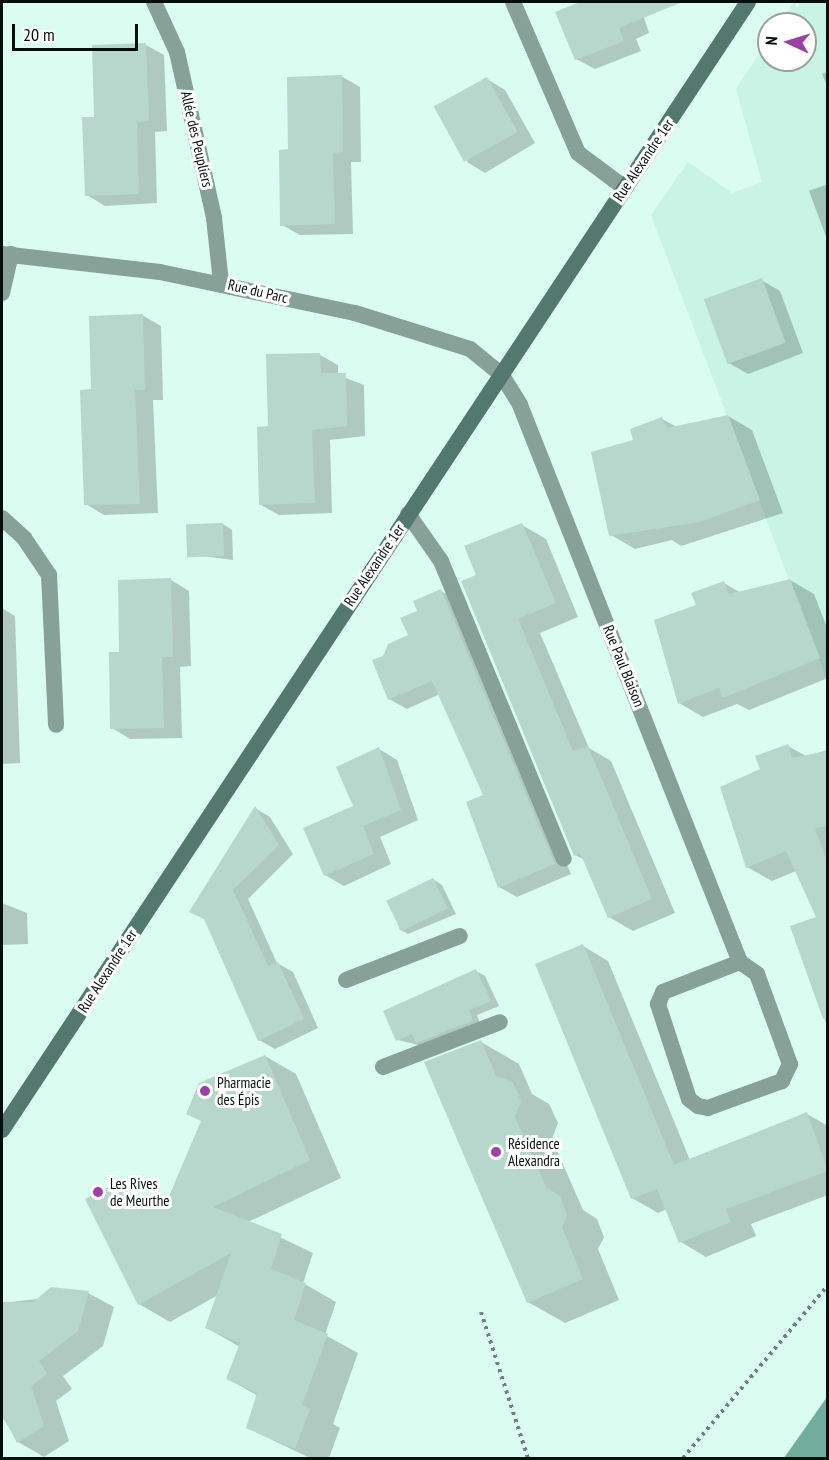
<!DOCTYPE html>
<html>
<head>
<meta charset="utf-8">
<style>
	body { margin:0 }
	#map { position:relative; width:829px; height:1460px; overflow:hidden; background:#dbfcf1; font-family:"PT Sans Narrow",sans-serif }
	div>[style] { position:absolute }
	.built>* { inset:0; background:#c9f3e5 }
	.water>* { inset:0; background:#72ad9b }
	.shadow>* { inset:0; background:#0003 }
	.building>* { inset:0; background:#b7d7cc; transform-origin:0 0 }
	.path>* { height:4px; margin-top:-2px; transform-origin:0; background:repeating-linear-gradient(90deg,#6b817a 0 3px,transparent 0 7.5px) }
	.service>* { height:16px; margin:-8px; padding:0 8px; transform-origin:8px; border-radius:8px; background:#88a198 }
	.minor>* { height:16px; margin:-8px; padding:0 8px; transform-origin:8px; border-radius:8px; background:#88a198 }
	.secondary>* { height:16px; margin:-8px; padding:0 8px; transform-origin:8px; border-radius:8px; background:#53786d }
	.dots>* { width:16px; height:16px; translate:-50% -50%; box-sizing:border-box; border:3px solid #fff; border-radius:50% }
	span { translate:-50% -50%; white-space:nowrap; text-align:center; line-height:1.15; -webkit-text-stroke:6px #fff; paint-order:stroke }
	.street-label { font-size:15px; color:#040f0b }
	.poi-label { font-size:15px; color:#040f0b }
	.left { translate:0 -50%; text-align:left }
	.frame { position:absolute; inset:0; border:3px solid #040f0b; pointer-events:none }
	.north { position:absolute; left:757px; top:12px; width:60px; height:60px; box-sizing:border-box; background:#fff; border:2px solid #9b9f9d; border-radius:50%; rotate:274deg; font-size:16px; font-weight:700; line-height:24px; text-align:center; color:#040f0b }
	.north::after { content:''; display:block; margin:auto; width:21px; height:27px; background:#9c3fa8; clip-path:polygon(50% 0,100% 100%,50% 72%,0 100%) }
	.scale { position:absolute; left:12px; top:24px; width:126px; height:27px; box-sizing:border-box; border:3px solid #040f0b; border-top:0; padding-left:8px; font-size:18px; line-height:21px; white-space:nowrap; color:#040f0b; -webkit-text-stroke:4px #fff; paint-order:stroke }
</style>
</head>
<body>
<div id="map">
	<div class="built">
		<div style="clip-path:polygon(794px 2px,797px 8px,801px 2px,827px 2px,827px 680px,651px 215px,688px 162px,732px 193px,762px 182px,736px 89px,769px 39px,769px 60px,805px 60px,805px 24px,779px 24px)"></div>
	</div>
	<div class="water">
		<div style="clip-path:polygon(827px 1397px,827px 1458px,784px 1458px)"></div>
	</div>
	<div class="shadow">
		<div style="clip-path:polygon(584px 2px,639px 2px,649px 33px,636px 39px,641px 51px,595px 69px,576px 59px,557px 13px)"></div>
		<div style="clip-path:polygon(146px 45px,164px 55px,167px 131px,155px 132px,157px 203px,105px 206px,87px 195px,96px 119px)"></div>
		<div style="clip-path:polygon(828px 72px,828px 88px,822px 74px)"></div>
		<div style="clip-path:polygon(341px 76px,360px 87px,361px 162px,351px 162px,353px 234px,300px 235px,282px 225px,290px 151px)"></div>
		<div style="clip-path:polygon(487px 79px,505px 90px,535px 143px,485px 173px,467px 162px)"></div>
		<div style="clip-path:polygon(828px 184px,828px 242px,809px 191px)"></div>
		<div style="clip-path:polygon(761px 280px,780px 291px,803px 353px,748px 374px,729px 363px)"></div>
		<div style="clip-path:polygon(142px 315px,161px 326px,163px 400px,153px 400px,158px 513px,104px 515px,86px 504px,93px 391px)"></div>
		<div style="clip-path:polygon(320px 355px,338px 365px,338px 375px,364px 385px,365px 436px,330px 440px,332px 513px,279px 515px,261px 505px)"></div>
		<div style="clip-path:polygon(728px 416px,752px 430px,783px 513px,681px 546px,672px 540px,635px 549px,611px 535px,635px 441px,662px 419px,677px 427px)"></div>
		<div style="clip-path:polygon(223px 524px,232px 530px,233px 560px,188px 554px)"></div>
		<div style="clip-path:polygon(522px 525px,546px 539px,578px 617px,540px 633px,589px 748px,611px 761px,675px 913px,633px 931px,609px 917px,585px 860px,575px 855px,478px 576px)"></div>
		<div style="clip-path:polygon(171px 580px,189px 591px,191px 666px,180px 667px,182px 738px,130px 739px,112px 728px,120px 654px)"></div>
		<div style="clip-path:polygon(790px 580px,814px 594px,828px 630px,828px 678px,749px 710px,737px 704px,703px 717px,679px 703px,724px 583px,741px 593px)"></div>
		<div style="clip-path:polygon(441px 591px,458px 601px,571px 874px,517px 897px,499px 887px,485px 795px,440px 694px,407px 709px,389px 699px,384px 657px,410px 636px,419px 612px)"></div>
		<div style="clip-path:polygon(2px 608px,15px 616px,20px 763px,2px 764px)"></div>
		<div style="clip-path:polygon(788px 746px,806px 756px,828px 750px,828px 1029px,792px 927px,818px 917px,796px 871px,772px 881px,747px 867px,722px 787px,762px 770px)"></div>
		<div style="clip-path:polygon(379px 749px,397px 760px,418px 820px,380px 837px,391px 864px,344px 886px,325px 875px)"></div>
		<div style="clip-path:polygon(255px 808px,270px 817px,293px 854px,248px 899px,277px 963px,293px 972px,318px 1028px,275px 1049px,259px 1040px,206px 920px,191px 912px)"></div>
		<div style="clip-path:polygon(433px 879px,442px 885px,456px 914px,408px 934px,399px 929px)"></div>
		<div style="clip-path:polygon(2px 903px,27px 913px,28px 944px,2px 945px)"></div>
		<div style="clip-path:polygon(583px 946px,608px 961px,690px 1160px,807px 1114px,828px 1126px,828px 1195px,751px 1224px,756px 1236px,706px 1257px,681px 1242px,667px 1209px,658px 1213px,632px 1198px)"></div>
		<div style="clip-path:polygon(476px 971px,485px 976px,499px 1006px,477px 1015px,481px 1026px,426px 1047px,398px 1040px)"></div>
		<div style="clip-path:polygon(481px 1042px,519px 1064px,532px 1094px,549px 1104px,558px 1123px,552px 1139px,583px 1210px,597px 1219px,604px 1237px,598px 1249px,619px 1300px,565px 1323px,528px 1302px)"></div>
		<div style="clip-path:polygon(265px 1056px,296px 1074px,341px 1178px,248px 1222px,313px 1253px,303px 1283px,336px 1302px,325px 1335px,358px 1353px,333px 1424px,340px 1428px,329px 1458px,310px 1458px,247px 1428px,258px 1396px,228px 1379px,240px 1347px,207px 1328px,218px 1295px,170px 1322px,139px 1304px,167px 1205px,203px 1122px,188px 1114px)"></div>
		<div style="clip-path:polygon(88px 1293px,114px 1307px,103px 1346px,63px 1376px,72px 1389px,56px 1401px,69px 1441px,44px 1457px,18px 1442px,2px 1416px,2px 1303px)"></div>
	</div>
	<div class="building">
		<div style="clip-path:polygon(580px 2px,682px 2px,619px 28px,624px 41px,575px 60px,555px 12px)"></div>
		<div style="clip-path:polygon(146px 43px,149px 121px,137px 122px,139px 194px,85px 196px,82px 117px,94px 117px,92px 45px)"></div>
		<div style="clip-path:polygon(342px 75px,343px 152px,333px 153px,335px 224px,280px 226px,279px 150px,288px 149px,287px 77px)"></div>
		<div style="left:487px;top:77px;width:63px;height:61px;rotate:61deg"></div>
		<div style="left:762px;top:278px;width:69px;height:62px;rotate:70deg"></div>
		<div style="clip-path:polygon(143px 314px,145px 390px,135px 390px,140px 504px,84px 505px,80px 390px,91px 389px,89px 316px)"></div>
		<div style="clip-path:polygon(320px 353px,321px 373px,346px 373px,347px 426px,312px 430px,315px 503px,259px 505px,257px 427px,268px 426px,266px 354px)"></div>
		<div style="clip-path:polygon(728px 415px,760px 500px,700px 522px,609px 536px,591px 452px,633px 440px,630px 429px,662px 417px,667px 428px)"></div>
		<div style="left:223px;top:523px;width:33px;height:37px;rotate:88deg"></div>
		<div style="clip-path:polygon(522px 523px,556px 603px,518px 619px,573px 751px,588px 746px,652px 899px,608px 918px,580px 853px,574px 856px,461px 581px,476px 575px,464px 546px)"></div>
		<div style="clip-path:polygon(171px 578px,173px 657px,162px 657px,164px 728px,110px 729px,109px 652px,119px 652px,118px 580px)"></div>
		<div style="clip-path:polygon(790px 579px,820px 658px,723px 698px,719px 688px,678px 704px,654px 620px,696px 605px,691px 593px,724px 581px,729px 594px)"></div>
		<div style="clip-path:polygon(441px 589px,555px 864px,498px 888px,466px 802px,483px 795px,432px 681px,388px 700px,372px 660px,383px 656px,388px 644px,408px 635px,400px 618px,417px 611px,413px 601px)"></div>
		<div style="clip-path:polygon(788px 744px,792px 758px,828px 751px,828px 825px,815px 829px,828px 864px,828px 1018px,823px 1019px,790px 926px,816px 917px,786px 851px,746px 868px,720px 787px,760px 769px,755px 756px)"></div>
		<div style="clip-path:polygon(379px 747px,401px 810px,363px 826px,374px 854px,324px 876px,303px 828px,353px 806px,336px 767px)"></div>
		<div style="clip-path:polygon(255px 806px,279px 845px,233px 890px,268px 966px,278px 962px,304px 1019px,258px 1041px,204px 919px,189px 912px)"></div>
		<div style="left:433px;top:878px;width:34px;height:52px;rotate:64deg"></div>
		<div style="clip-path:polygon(583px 944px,674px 1165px,807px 1112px,828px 1171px,726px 1209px,731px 1222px,679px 1243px,657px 1189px,631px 1199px,535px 964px)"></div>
		<div style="clip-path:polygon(476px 969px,491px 1001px,469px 1010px,473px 1021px,416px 1043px,412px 1034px,396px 1041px,383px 1011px)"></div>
		<div style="clip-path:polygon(481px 1040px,496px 1076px,512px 1081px,521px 1101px,515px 1117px,546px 1187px,560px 1196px,567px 1215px,562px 1227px,583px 1279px,527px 1303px,424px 1062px)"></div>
		<div style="clip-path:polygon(265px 1055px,310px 1160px,213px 1207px,282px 1234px,271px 1269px,306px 1283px,294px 1320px,328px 1334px,302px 1405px,310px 1409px,295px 1449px,246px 1428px,257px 1393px,226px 1379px,240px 1343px,205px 1328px,231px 1253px,138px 1305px,85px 1199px,110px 1186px,166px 1203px,201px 1121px,186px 1114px,199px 1083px)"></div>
		<div style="clip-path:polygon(51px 1287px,89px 1291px,78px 1331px,39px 1361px,47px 1374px,31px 1386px,44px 1426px,17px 1443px,2px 1414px,2px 1302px,33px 1302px)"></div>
	</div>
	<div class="path">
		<div style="left:481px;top:1312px;width:153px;rotate:72.2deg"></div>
		<div style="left:683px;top:1458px;width:226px;rotate:-50deg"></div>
	</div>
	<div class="service">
		<div style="left:513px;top:2px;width:164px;rotate:66.7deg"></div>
		<div style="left:578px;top:153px;width:59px;rotate:36.7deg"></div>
		<div style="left:408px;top:514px;width:57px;rotate:54.9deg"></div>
		<div style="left:441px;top:561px;width:322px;rotate:67.6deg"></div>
		<div style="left:2px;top:518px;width:30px;rotate:42deg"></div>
		<div style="left:24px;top:538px;width:45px;rotate:56deg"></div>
		<div style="left:49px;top:575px;width:150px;rotate:87.3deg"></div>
		<div style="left:346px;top:980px;width:122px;rotate:-21.1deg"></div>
		<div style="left:383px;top:1067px;width:125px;rotate:-21deg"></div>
	</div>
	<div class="minor">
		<div style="left:154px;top:2px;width:55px;rotate:65.3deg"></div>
		<div style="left:177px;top:52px;width:170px;rotate:77.4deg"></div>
		<div style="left:214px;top:218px;width:64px;rotate:83.8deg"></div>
		<div style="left:2px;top:254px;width:159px;rotate:6.5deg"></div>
		<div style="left:160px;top:272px;width:199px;rotate:11.9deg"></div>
		<div style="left:355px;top:313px;width:121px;rotate:17.4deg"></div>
		<div style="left:470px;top:349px;width:40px;rotate:39deg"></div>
		<div style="left:501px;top:374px;width:36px;rotate:58deg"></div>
		<div style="left:520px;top:405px;width:599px;rotate:68.45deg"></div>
		<div style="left:740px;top:962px;width:21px;rotate:35deg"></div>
		<div style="left:757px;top:974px;width:96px;rotate:69.9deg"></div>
		<div style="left:790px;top:1064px;width:19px;rotate:115deg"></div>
		<div style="left:782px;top:1081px;width:79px;rotate:160deg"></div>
		<div style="left:708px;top:1108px;width:10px;rotate:-169deg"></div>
		<div style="left:698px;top:1106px;width:11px;rotate:-142deg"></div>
		<div style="left:689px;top:1099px;width:100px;rotate:-108.1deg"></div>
		<div style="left:658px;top:1004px;width:13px;rotate:-67deg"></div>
		<div style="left:663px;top:992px;width:83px;rotate:-21.3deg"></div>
		<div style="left:2px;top:293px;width:40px;rotate:-77deg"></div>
	</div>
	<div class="secondary">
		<div style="left:2px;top:1130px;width:1352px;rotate:-56.52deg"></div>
	</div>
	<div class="dots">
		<div style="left:205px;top:1091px;background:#9c3fa8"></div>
		<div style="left:496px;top:1152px;background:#9c3fa8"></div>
		<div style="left:98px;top:1192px;background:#9c3fa8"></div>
	</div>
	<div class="street-label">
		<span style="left:197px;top:139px;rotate:77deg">Allée des Peupliers</span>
		<span style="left:643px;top:160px;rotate:-56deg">Rue Alexandre 1er</span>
		<span style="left:258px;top:291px;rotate:13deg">Rue du Parc</span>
		<span style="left:374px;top:565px;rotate:-56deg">Rue Alexandre 1er</span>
		<span style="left:624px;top:666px;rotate:68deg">Rue Paul Blaison</span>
		<span style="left:107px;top:971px;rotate:-57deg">Rue Alexandre 1er</span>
	</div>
	<div class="poi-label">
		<span class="left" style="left:217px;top:1091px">Pharmacie<br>des Épis</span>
		<span class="left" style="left:508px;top:1152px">Résidence<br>Alexandra</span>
		<span class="left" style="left:110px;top:1192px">Les Rives<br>de Meurthe</span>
	</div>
	<div class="frame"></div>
	<div class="north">N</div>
	<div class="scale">20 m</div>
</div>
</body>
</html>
